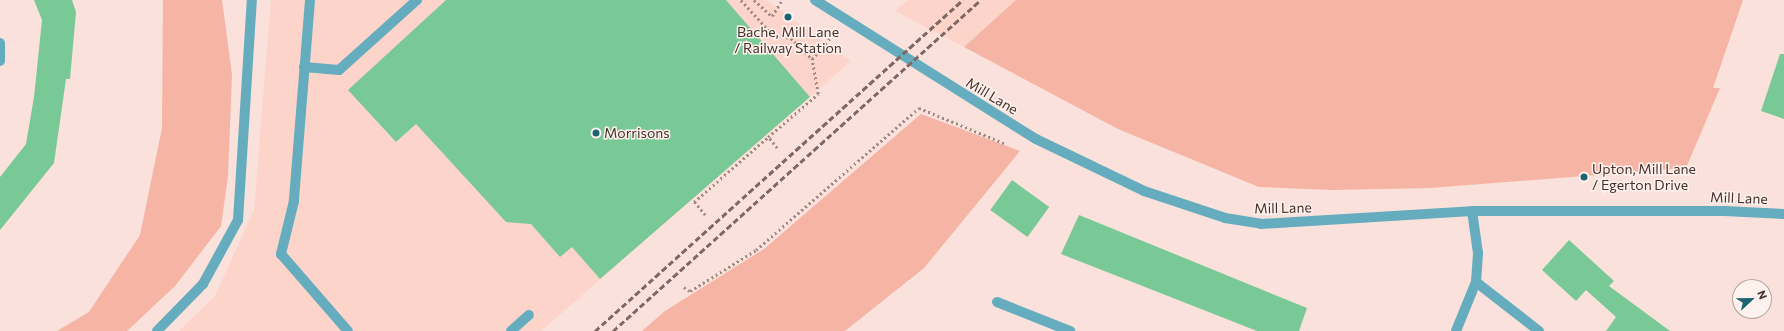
<!DOCTYPE html>
<html>
<head>
<meta charset="utf-8">
<style>
	body { margin:0 }
	#map { position:relative; width:1784px; height:331px; overflow:hidden; background:#fae1db; font-family:Commissioner,sans-serif }
	div>[style] { position:absolute }
	.built>* { inset:0; background:#fdd4ca }
	.green>* { inset:0; background:#f5b4a4 }
	.building>* { inset:0; background:#79c996; transform-origin:0 0 }
	.path>* { height:2.5px; margin-top:-1.25px; transform-origin:0; background:repeating-linear-gradient(90deg,#a08882 0 2px,transparent 0 5px) }
	.minor>* { height:10px; margin:-5px; padding:0 5px; transform-origin:5px; border-radius:5px; background:#65adbe }
	.rail>* { height:3px; margin-top:-1.5px; transform-origin:0; background:repeating-linear-gradient(90deg,#806862 0 6px,transparent 0 9px) }
	.dots>* { width:11px; height:11px; translate:-50% -50%; box-sizing:border-box; border:2px solid #fef2ee; border-radius:50% }
	span { translate:-50% -50%; white-space:nowrap; text-align:center; line-height:1.15; -webkit-text-stroke:3px #fef2ee; paint-order:stroke }
	.poi-label { font-size:14px; color:#462f29 }
	.left { translate:0 -50%; text-align:left }
	.street-label { font-size:14px; color:#462f29 }
	.north { position:absolute; left:1732px; top:279px; width:40px; height:40px; box-sizing:border-box; background:#fef2ee; border:1px solid #b4a49f; border-radius:50%; rotate:68deg; font-size:11px; font-weight:700; line-height:16px; text-align:center; color:#462f29 }
	.north::after { content:''; display:block; margin:auto; width:14px; height:18px; background:#1d6473; clip-path:polygon(50% 0,100% 100%,50% 72%,0 100%) }
</style>
</head>
<body>
<div id="map">
	<div class="built">
		<div style="clip-path:polygon(271px 0,766px 0,851px 61px,541px 331px,179px 331px,215px 296px,254px 210px)"></div>
		<div style="clip-path:polygon(908px 0,1016px 0,964px 47px,895px 11px)"></div>
	</div>
	<div class="green">
		<div style="clip-path:polygon(163px 0,222px 0,232px 75px,228px 176px,221px 226px,175px 286px,127px 331px,57px 331px,89px 312px,140px 235px,162px 128px)"></div>
		<div style="clip-path:polygon(1016px 0,1743px 0,1713px 88px,1720px 88px,1686px 168px,1430px 188px,1333px 190px,1259px 187px,1118px 129px,964px 47px)"></div>
		<div style="clip-path:polygon(921px 114px,1020px 151px,924px 268px,845px 331px,642px 331px,665px 311px,764px 249px)"></div>
	</div>
	<div class="building">
		<div style="clip-path:polygon(34px 0,72px 0,76px 12px,70px 79px,66px 79px,54px 163px,0 230px,0 177px,26px 144px,34px 97px,42px 20px)"></div>
		<div style="clip-path:polygon(446px 0,726px 0,810px 97px,600px 279px,572px 247px,560px 257px,531px 224px,506px 222px,416px 124px,396px 142px,348px 90px)"></div>
		<div style="clip-path:polygon(1780px 54px,1784px 54px,1784px 119px,1761px 111px)"></div>
		<div style="left:1012px;top:180px;width:46px;height:37px;rotate:36deg"></div>
		<div style="clip-path:polygon(1079px 215px,1307px 308px,1299px 331px,1257px 331px,1061px 254px)"></div>
		<div style="clip-path:polygon(1569px 240px,1614px 281px,1609px 286px,1670px 331px,1606px 331px,1616px 317px,1586px 290px,1576px 301px,1542px 270px)"></div>
	</div>
	<div class="path">
		<div style="left:741px;top:0;width:46px;rotate:47.6deg"></div>
		<div style="left:772px;top:34px;width:19px;rotate:12deg"></div>
		<div style="left:791px;top:38px;width:30px;rotate:45deg"></div>
		<div style="left:754px;top:0;width:24px;rotate:42deg"></div>
		<div style="left:772px;top:16px;width:19px;rotate:-58deg"></div>
		<div style="left:777px;top:148px;width:14px;rotate:-129deg"></div>
		<div style="left:768px;top:137px;width:66px;rotate:-40.7deg"></div>
		<div style="left:818px;top:94px;width:36px;rotate:-100deg"></div>
		<div style="left:812px;top:59px;width:33px;rotate:-49deg"></div>
		<div style="left:705px;top:215px;width:17px;rotate:-130deg"></div>
		<div style="left:694px;top:202px;width:98px;rotate:-41.3deg"></div>
		<div style="left:684px;top:287px;width:7px;rotate:34deg"></div>
		<div style="left:690px;top:291px;width:78px;rotate:-31.8deg"></div>
		<div style="left:756px;top:250px;width:216px;rotate:-41.1deg"></div>
		<div style="left:919px;top:108px;width:92px;rotate:22.4deg"></div>
	</div>
	<div class="minor">
		<div style="left:310px;top:0;width:202px;rotate:94.6deg"></div>
		<div style="left:294px;top:201px;width:55px;rotate:103.8deg"></div>
		<div style="left:281px;top:254px;width:102px;rotate:49deg"></div>
		<div style="left:815px;top:0;width:261px;rotate:32.2deg"></div>
		<div style="left:1036px;top:139px;width:120px;rotate:25.7deg"></div>
		<div style="left:1144px;top:191px;width:85px;rotate:18.4deg"></div>
		<div style="left:1225px;top:218px;width:36px;rotate:9deg"></div>
		<div style="left:1261px;top:224px;width:211px;rotate:-3.5deg"></div>
		<div style="left:1472px;top:211px;width:252px"></div>
		<div style="left:1724px;top:211px;width:60px;rotate:2.9deg"></div>
		<div style="left:0;top:43px;width:18px;rotate:90deg"></div>
		<div style="left:304px;top:67px;width:35px;rotate:5deg"></div>
		<div style="left:339px;top:70px;width:105px;rotate:-41.9deg"></div>
		<div style="left:1476px;top:282px;width:80px;rotate:37.9deg"></div>
		<div style="left:997px;top:302px;width:79px;rotate:21.7deg"></div>
		<div style="left:157px;top:331px;width:66px;rotate:-45.6deg"></div>
		<div style="left:203px;top:284px;width:73px;rotate:-61.3deg"></div>
		<div style="left:238px;top:220px;width:220px;rotate:-86.4deg"></div>
		<div style="left:511px;top:331px;width:24px;rotate:-42deg"></div>
		<div style="left:1456px;top:331px;width:53px;rotate:-67.8deg"></div>
		<div style="left:1476px;top:282px;width:29px;rotate:-86deg"></div>
		<div style="left:1478px;top:253px;width:42px;rotate:-98.1deg"></div>
	</div>
	<div class="rail">
		<div style="left:595px;top:331px;width:495px;rotate:-42deg"></div>
		<div style="left:613px;top:331px;width:494px;rotate:-42deg"></div>
	</div>
	<div class="dots">
		<div style="left:788px;top:17px;background:#1d6473"></div>
		<div style="left:596px;top:133px;background:#1d6473"></div>
		<div style="left:1584px;top:177px;background:#1d6473"></div>
	</div>
	<div class="poi-label">
		<span style="left:788px;top:40px">Bache, Mill Lane<br>/ Railway Station</span>
		<span class="left" style="left:604px;top:133px">Morrisons</span>
		<span class="left" style="left:1592px;top:177px">Upton, Mill Lane<br>/ Egerton Drive</span>
	</div>
	<div class="street-label">
		<span style="left:992px;top:96px;rotate:31deg">Mill Lane</span>
		<span style="left:1739px;top:198px;rotate:2deg">Mill Lane</span>
		<span style="left:1283px;top:208px;rotate:-1deg">Mill Lane</span>
	</div>
	<div class="north">N</div>
</div>
</body>
</html>
